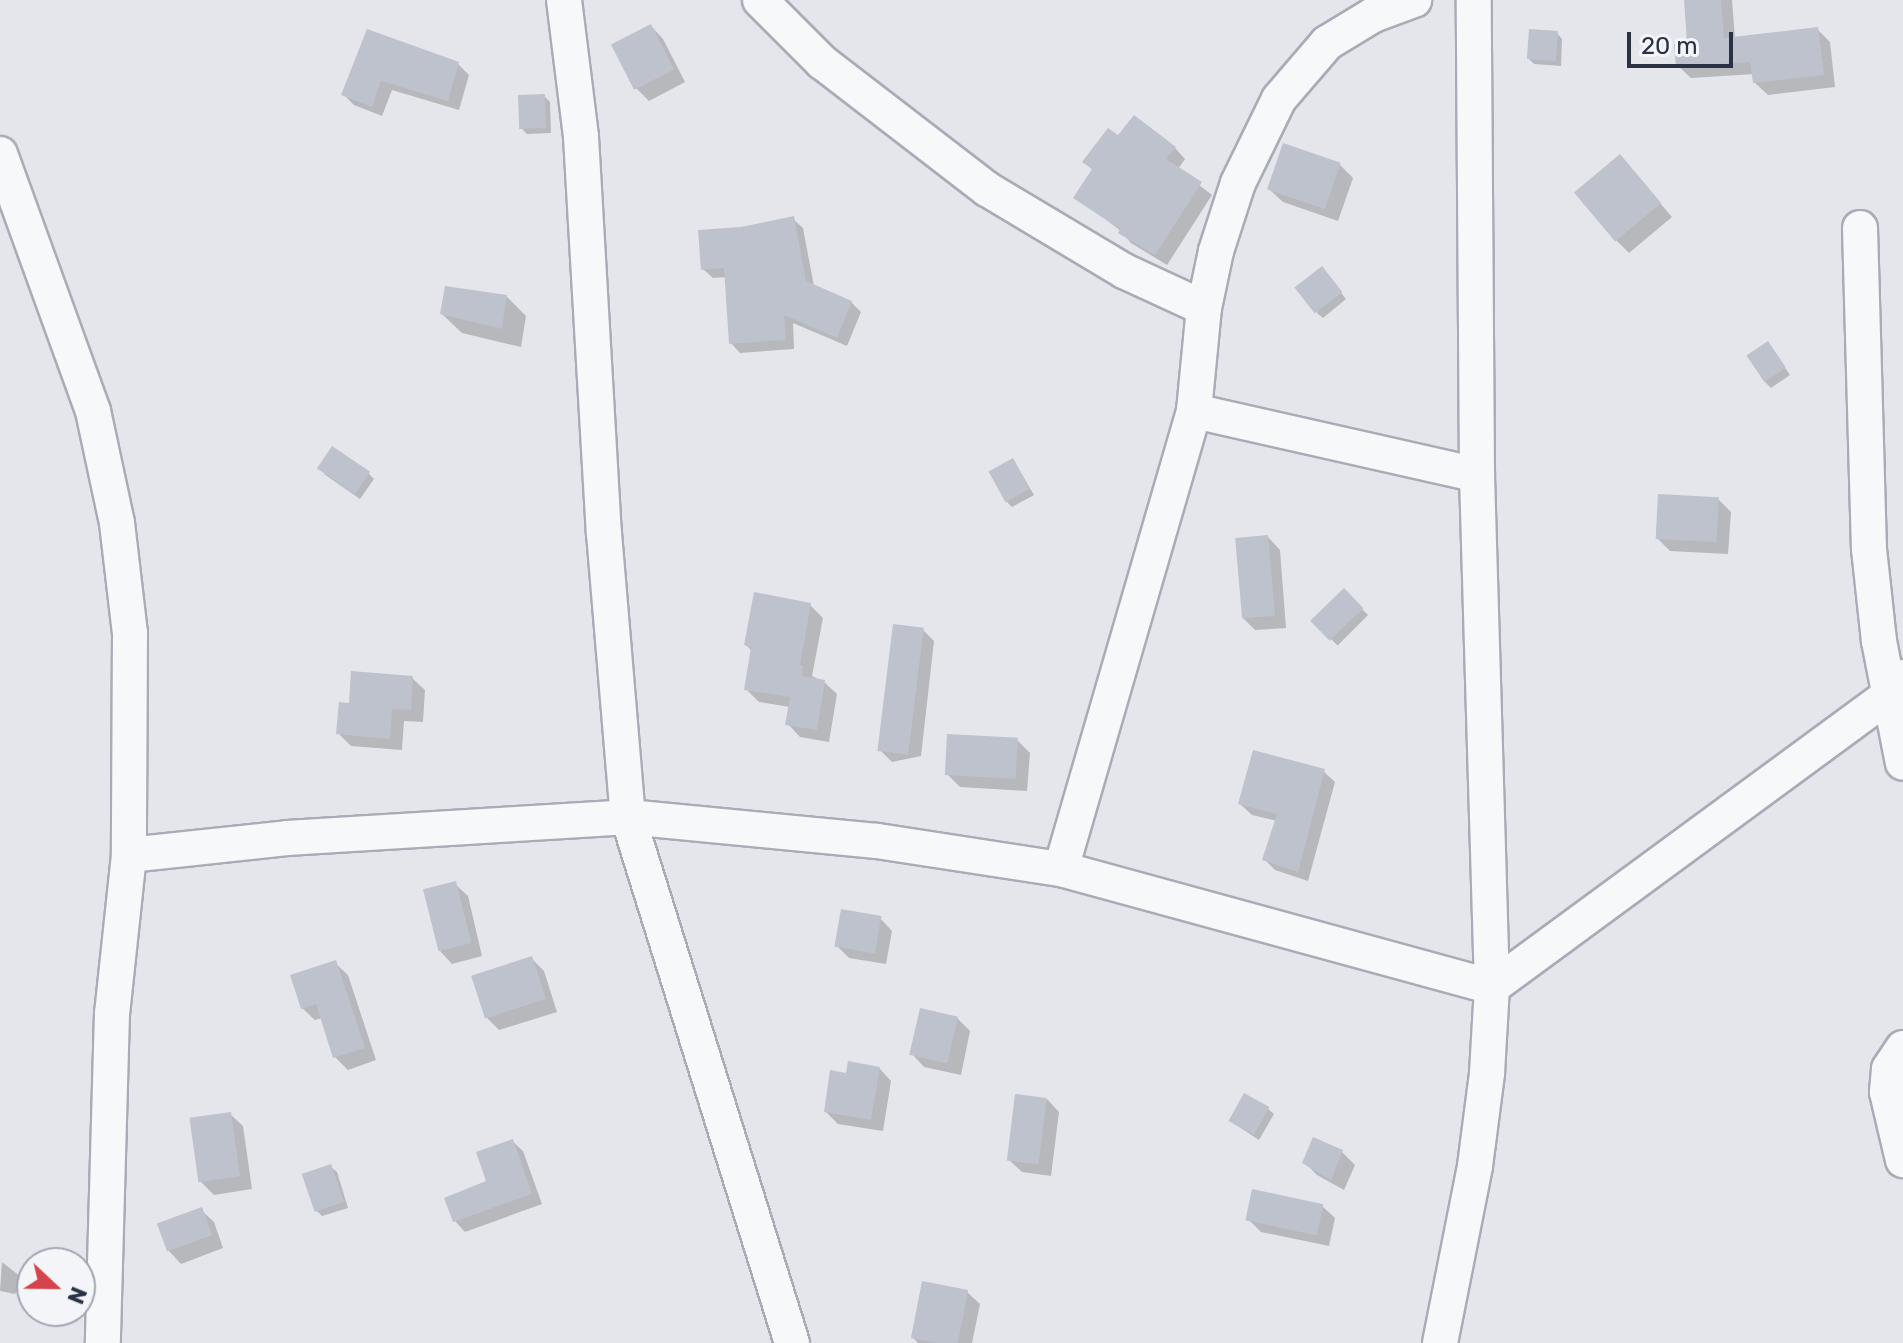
<!DOCTYPE html>
<html>
<head>
<meta charset="utf-8">
<style>
	body { margin:0 }
	#map { position:relative; width:1903px; height:1343px; overflow:hidden; background:#e4e6ec; font-family:Rubik,sans-serif }
	div>[style] { position:absolute }
	.shadow>* { inset:0; background:#0003; transform-origin:0 0 }
	.building>* { inset:0; background:#bdc2cc; transform-origin:0 0 }
	.roads { filter:drop-shadow(2px 0 #a8acb7) drop-shadow(-2px 0 #a8acb7) drop-shadow(0 2px #a8acb7) drop-shadow(0 -2px #a8acb7) }
	.minor>* { height:34px; margin:-17px; padding:0 17px; transform-origin:17px; border-radius:17px; background:#f7f8fa }
	span { translate:-50% -50%; white-space:nowrap; text-align:center; line-height:1.15; -webkit-text-stroke:6px #f4f5f9; paint-order:stroke }
	.north { position:absolute; left:16px; top:1247px; width:80px; height:80px; box-sizing:border-box; background:#f4f5f9; border:2px solid #a3a7b1; border-radius:50%; rotate:112deg; font-size:22px; font-weight:700; line-height:32px; text-align:center; color:#2a3246 }
	.north::after { content:''; display:block; margin:auto; width:28px; height:36px; background:#d5444d; clip-path:polygon(50% 0,100% 100%,50% 72%,0 100%) }
	.scale { position:absolute; left:1627px; top:32px; width:106px; height:36px; box-sizing:border-box; border:4px solid #2a3246; border-top:0; padding-left:10px; font-size:24px; line-height:28px; white-space:nowrap; color:#2a3246; -webkit-text-stroke:6px #f4f5f9; paint-order:stroke }
</style>
</head>
<body>
<div id="map">
	<div class="shadow">
		<div style="clip-path:polygon(1686px 0,1732px 0,1735px 39px,1817px 29px,1830px 42px,1835px 87px,1768px 95px,1755px 83px,1754px 74px,1691px 78px,1678px 66px,1690px 44px)"></div>
		<div style="clip-path:polygon(651px 26px,663px 39px,685px 82px,649px 101px,636px 88px)"></div>
		<div style="clip-path:polygon(368px 31px,458px 64px,469px 75px,459px 110px,392px 90px,382px 116px,354px 105px,344px 95px)"></div>
		<div style="clip-path:polygon(1557px 33px,1562px 39px,1561px 66px,1534px 64px,1529px 59px)"></div>
		<div style="clip-path:polygon(544px 96px,550px 102px,551px 133px,527px 134px,521px 128px)"></div>
		<div style="clip-path:polygon(1118px 138px,1175px 148px,1185px 159px,1178px 169px,1212px 195px,1167px 265px,1131px 243px,1121px 231px,1076px 197px,1093px 170px,1085px 162px)"></div>
		<div style="clip-path:polygon(1620px 156px,1672px 217px,1629px 253px,1616px 240px)"></div>
		<div style="clip-path:polygon(1340px 165px,1353px 178px,1338px 221px,1283px 202px,1270px 190px)"></div>
		<div style="clip-path:polygon(793px 219px,803px 228px,814px 286px,851px 302px,861px 312px,847px 346px,793px 323px,794px 349px,740px 353px,731px 343px,727px 277px,713px 278px,703px 269px,742px 229px)"></div>
		<div style="clip-path:polygon(1327px 275px,1346px 299px,1323px 318px,1317px 313px)"></div>
		<div style="clip-path:polygon(507px 297px,526px 316px,521px 347px,462px 333px,442px 314px)"></div>
		<div style="clip-path:polygon(1768px 343px,1790px 375px,1771px 388px,1765px 382px)"></div>
		<div style="clip-path:polygon(1013px 460px,1034px 495px,1012px 507px,1006px 501px)"></div>
		<div style="clip-path:polygon(368px 473px,374px 479px,360px 499px,324px 474px)"></div>
		<div style="clip-path:polygon(1718px 499px,1731px 512px,1728px 554px,1670px 551px,1658px 539px)"></div>
		<div style="clip-path:polygon(1268px 537px,1280px 550px,1286px 628px,1255px 630px,1243px 618px)"></div>
		<div style="left:1344px;top:591px;width:34px;height:43px;rotate:45deg"></div>
		<div style="clip-path:polygon(810px 605px,823px 618px,812px 676px,824px 682px,837px 694px,829px 742px,800px 737px,788px 724px,790px 707px,759px 702px,746px 689px,752px 651px,746px 645px)"></div>
		<div style="clip-path:polygon(923px 630px,934px 641px,921px 756px,892px 762px,881px 751px)"></div>
		<div style="clip-path:polygon(412px 678px,425px 690px,423px 722px,404px 721px,402px 750px,351px 746px,338px 733px,351px 705px)"></div>
		<div style="clip-path:polygon(1017px 740px,1030px 753px,1027px 791px,960px 787px,947px 774px)"></div>
		<div style="clip-path:polygon(1323px 771px,1335px 782px,1308px 881px,1275px 870px,1264px 859px,1277px 821px,1252px 815px,1240px 804px)"></div>
		<div style="clip-path:polygon(455px 884px,468px 896px,482px 956px,452px 964px,440px 951px)"></div>
		<div style="clip-path:polygon(880px 918px,892px 931px,886px 964px,849px 958px,836px 945px)"></div>
		<div style="clip-path:polygon(531px 958px,544px 971px,557px 1012px,499px 1030px,487px 1018px)"></div>
		<div style="clip-path:polygon(335px 963px,348px 975px,376px 1060px,348px 1070px,335px 1057px,322px 1018px,315px 1020px,302px 1008px)"></div>
		<div style="clip-path:polygon(957px 1018px,970px 1031px,961px 1075px,924px 1067px,912px 1054px)"></div>
		<div style="clip-path:polygon(879px 1068px,891px 1081px,883px 1131px,838px 1124px,826px 1112px,848px 1075px)"></div>
		<div style="clip-path:polygon(1047px 1099px,1059px 1112px,1051px 1176px,1022px 1172px,1009px 1160px)"></div>
		<div style="clip-path:polygon(1268px 1109px,1274px 1114px,1259px 1140px,1230px 1121px)"></div>
		<div style="clip-path:polygon(230px 1114px,243px 1126px,252px 1189px,214px 1195px,201px 1182px)"></div>
		<div style="clip-path:polygon(1314px 1140px,1342px 1152px,1355px 1165px,1344px 1190px,1317px 1175px,1304px 1162px)"></div>
		<div style="clip-path:polygon(512px 1141px,523px 1151px,542px 1204px,465px 1232px,455px 1221px,446px 1199px,489px 1182px)"></div>
		<div style="clip-path:polygon(331px 1167px,337px 1172px,348px 1208px,322px 1216px,317px 1211px)"></div>
		<div style="clip-path:polygon(1322px 1206px,1335px 1218px,1329px 1246px,1261px 1232px,1248px 1219px)"></div>
		<div style="clip-path:polygon(201px 1210px,214px 1222px,223px 1248px,181px 1264px,169px 1251px)"></div>
		<div style="clip-path:polygon(2px 1262px,21px 1277px,22px 1283px,15px 1294px,0 1291px)"></div>
		<div style="clip-path:polygon(967px 1292px,980px 1304px,972px 1343px,918px 1343px,913px 1338px)"></div>
	</div>
	<div class="building">
		<div style="clip-path:polygon(1684px 0,1721px 0,1724px 38px,1818px 27px,1824px 75px,1753px 83px,1750px 62px,1676px 67px,1674px 44px,1687px 42px)"></div>
		<div style="left:651px;top:24px;width:51px;height:45px;rotate:63deg"></div>
		<div style="clip-path:polygon(367px 29px,459px 62px,448px 101px,381px 81px,372px 107px,341px 95px)"></div>
		<div style="left:1529px;top:29px;width:29px;height:30px;rotate:4deg"></div>
		<div style="left:545px;top:94px;width:34px;height:27px;rotate:88deg"></div>
		<div style="clip-path:polygon(1134px 115px,1176px 147px,1166px 159px,1202px 182px,1155px 255px,1118px 233px,1120px 229px,1073px 198px,1092px 169px,1082px 162px,1108px 128px,1118px 135px)"></div>
		<div style="left:1283px;top:143px;width:61px;height:49px;rotate:19deg"></div>
		<div style="left:1620px;top:154px;width:64px;height:60px;rotate:50deg"></div>
		<div style="clip-path:polygon(794px 216px,806px 281px,852px 301px,837px 338px,784px 315px,786px 340px,729px 344px,724px 268px,701px 270px,698px 230px,741px 227px)"></div>
		<div style="left:1322px;top:266px;width:33px;height:35px;rotate:52deg"></div>
		<div style="clip-path:polygon(445px 286px,507px 295px,502px 329px,440px 314px)"></div>
		<div style="left:1768px;top:341px;width:32px;height:26px;rotate:56deg"></div>
		<div style="left:332px;top:446px;width:46px;height:27px;rotate:34deg"></div>
		<div style="left:1013px;top:458px;width:35px;height:28px;rotate:61deg"></div>
		<div style="left:1658px;top:494px;width:61px;height:45px;rotate:3deg"></div>
		<div style="left:1268px;top:535px;width:81px;height:33px;rotate:85deg"></div>
		<div style="left:1344px;top:588px;width:28px;height:47px;rotate:46deg"></div>
		<div style="clip-path:polygon(754px 592px,811px 603px,800px 665px,803px 665px,802px 676px,825px 680px,817px 730px,785px 725px,790px 697px,744px 690px,751px 647px,744px 645px)"></div>
		<div style="left:893px;top:624px;width:31px;height:128px;rotate:7deg"></div>
		<div style="clip-path:polygon(351px 671px,413px 676px,411px 710px,392px 709px,390px 739px,336px 734px,339px 702px,349px 703px)"></div>
		<div style="left:947px;top:734px;width:71px;height:41px;rotate:3deg"></div>
		<div style="clip-path:polygon(1253px 750px,1325px 769px,1298px 872px,1262px 860px,1277px 814px,1238px 804px)"></div>
		<div style="left:456px;top:881px;width:64px;height:34px;rotate:76deg"></div>
		<div style="left:841px;top:909px;width:41px;height:38px;rotate:10deg"></div>
		<div style="left:532px;top:956px;width:45px;height:64px;rotate:72deg"></div>
		<div style="clip-path:polygon(336px 960px,365px 1048px,333px 1058px,316px 1004px,301px 1009px,290px 975px)"></div>
		<div style="left:920px;top:1008px;width:39px;height:48px;rotate:13deg"></div>
		<div style="clip-path:polygon(848px 1061px,880px 1067px,871px 1120px,824px 1112px,830px 1070px,846px 1073px)"></div>
		<div style="left:1244px;top:1093px;width:29px;height:32px;rotate:29deg"></div>
		<div style="left:1015px;top:1094px;width:32px;height:67px;rotate:7deg"></div>
		<div style="left:231px;top:1112px;width:65px;height:42px;rotate:82deg"></div>
		<div style="clip-path:polygon(1313px 1137px,1343px 1150px,1331px 1180px,1302px 1163px)"></div>
		<div style="clip-path:polygon(513px 1139px,532px 1194px,453px 1222px,444px 1198px,486px 1181px,476px 1152px)"></div>
		<div style="left:331px;top:1164px;width:40px;height:31px;rotate:71deg"></div>
		<div style="left:1252px;top:1189px;width:73px;height:32px;rotate:12deg"></div>
		<div style="left:202px;top:1207px;width:30px;height:48px;rotate:70deg"></div>
		<div style="left:922px;top:1281px;width:47px;height:58px;rotate:11deg"></div>
	</div>
	<div class="roads">
		<div class="minor">
			<div style="left:564px;top:0;width:138px;rotate:82.9deg"></div>
			<div style="left:581px;top:137px;width:397px;rotate:86.7deg"></div>
			<div style="left:604px;top:533px;width:285px;rotate:85.2deg"></div>
			<div style="left:628px;top:817px;width:551px;rotate:72.68deg"></div>
			<div style="left:760px;top:0;width:88px;rotate:45deg"></div>
			<div style="left:822px;top:62px;width:208px;rotate:37.6deg"></div>
			<div style="left:987px;top:189px;width:160px;rotate:30.9deg"></div>
			<div style="left:1124px;top:271px;width:88px;rotate:24.8deg"></div>
			<div style="left:1204px;top:308px;width:58px;rotate:-78.1deg"></div>
			<div style="left:1216px;top:251px;width:71px;rotate:-72.1deg"></div>
			<div style="left:1238px;top:183px;width:93px;rotate:-64deg"></div>
			<div style="left:1279px;top:99px;width:74px;rotate:-49.4deg"></div>
			<div style="left:1327px;top:43px;width:54px;rotate:-31.3deg"></div>
			<div style="left:1373px;top:15px;width:44px;rotate:-20.1deg"></div>
			<div style="left:0;top:154px;width:273px;rotate:70.1deg"></div>
			<div style="left:93px;top:411px;width:115px;rotate:77.9deg"></div>
			<div style="left:117px;top:523px;width:111px;rotate:83.3deg"></div>
			<div style="left:130px;top:633px;width:222px;rotate:90.3deg"></div>
			<div style="left:129px;top:855px;width:159px;rotate:96.1deg"></div>
			<div style="left:112px;top:1013px;width:330px;rotate:91.6deg"></div>
			<div style="left:1860px;top:228px;width:321px;rotate:88.4deg"></div>
			<div style="left:1869px;top:549px;width:93px;rotate:83.8deg"></div>
			<div style="left:1879px;top:641px;width:124px;rotate:78.9deg"></div>
			<div style="left:1194px;top:411px;width:290px;rotate:12.7deg"></div>
			<div style="left:129px;top:855px;width:159px;rotate:-6.1deg"></div>
			<div style="left:287px;top:838px;width:342px;rotate:-3.5deg"></div>
			<div style="left:628px;top:817px;width:250px;rotate:5.5deg"></div>
			<div style="left:877px;top:841px;width:186px;rotate:8.7deg"></div>
			<div style="left:1061px;top:869px;width:447px;rotate:15.3deg"></div>
			<div style="left:1492px;top:987px;width:491px;rotate:-36.3deg"></div>
			<div style="left:1888px;top:696px;width:24px;rotate:-52deg"></div>
			<div style="left:1061px;top:869px;width:477px;rotate:-73.8deg"></div>
			<div style="left:1194px;top:411px;width:103px;rotate:-84.5deg"></div>
			<div style="left:1903px;top:1048px;width:25px;rotate:124deg"></div>
			<div style="left:1889px;top:1069px;width:23px;rotate:95deg"></div>
			<div style="left:1887px;top:1092px;width:70px;rotate:76.8deg"></div>
			<div style="left:1440px;top:1343px;width:180px;rotate:-78.8deg"></div>
			<div style="left:1475px;top:1166px;width:94px;rotate:-82.6deg"></div>
			<div style="left:1487px;top:1073px;width:86px;rotate:-86.7deg"></div>
			<div style="left:1492px;top:987px;width:512px;rotate:-91.68deg"></div>
			<div style="left:1477px;top:475px;width:475px;rotate:-90.4deg"></div>
		</div>
	</div>
	<div class="north">N</div>
	<div class="scale">20 m</div>
</div>
</body>
</html>
